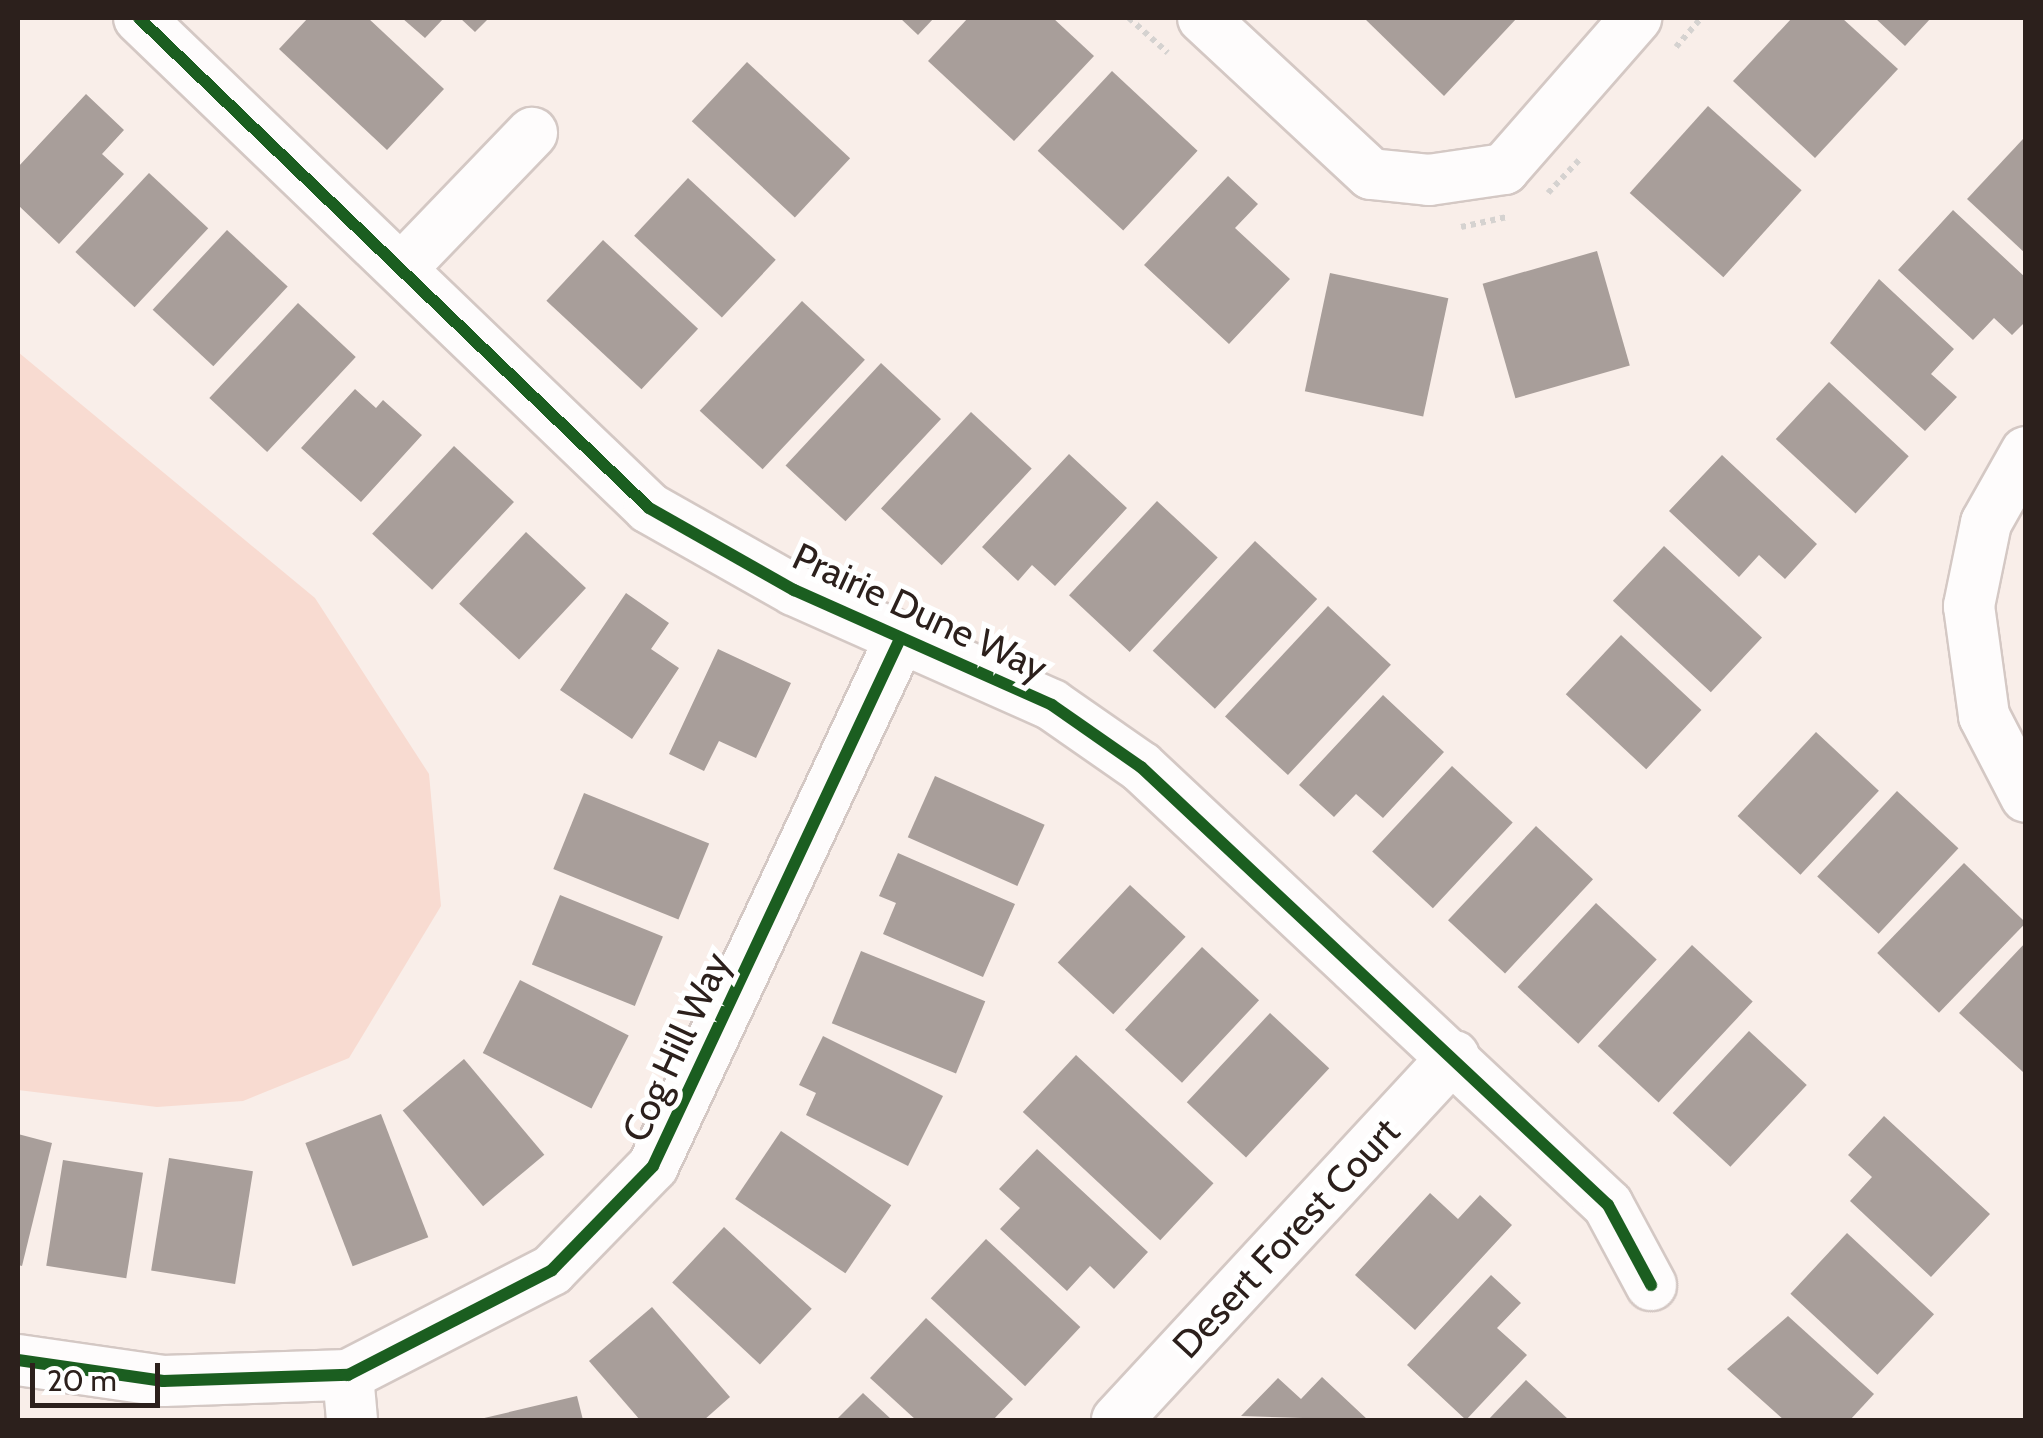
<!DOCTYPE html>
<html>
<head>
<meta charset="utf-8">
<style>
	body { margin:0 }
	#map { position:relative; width:2043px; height:1438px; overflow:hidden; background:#f9eee9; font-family:Cabin,sans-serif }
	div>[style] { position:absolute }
	.green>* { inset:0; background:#f8dbd1 }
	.building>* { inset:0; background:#a89e9a; transform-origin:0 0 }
	.path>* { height:6px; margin-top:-3px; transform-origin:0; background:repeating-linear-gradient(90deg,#d5d2d0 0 5px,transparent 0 10px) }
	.roads { filter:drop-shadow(2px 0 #d4c8c4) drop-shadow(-2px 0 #d4c8c4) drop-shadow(0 2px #d4c8c4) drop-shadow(0 -2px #d4c8c4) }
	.minor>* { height:50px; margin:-25px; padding:0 25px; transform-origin:25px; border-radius:25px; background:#fefcfc }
	.cycleway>* { height:12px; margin:-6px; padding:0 6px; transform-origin:6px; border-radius:6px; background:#1b5e20 }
	span { translate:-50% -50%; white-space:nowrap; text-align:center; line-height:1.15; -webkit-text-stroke:10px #fff; paint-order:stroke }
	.street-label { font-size:38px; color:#2c201c }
	.frame { position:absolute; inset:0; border:20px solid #2c201c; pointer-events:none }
	.scale { position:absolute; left:30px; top:1363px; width:130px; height:45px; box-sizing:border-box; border:5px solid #2c201c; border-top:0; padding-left:12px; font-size:30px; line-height:35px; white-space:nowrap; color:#2c201c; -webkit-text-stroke:8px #fff; paint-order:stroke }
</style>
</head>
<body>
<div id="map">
	<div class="green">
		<div style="clip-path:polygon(18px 352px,315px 598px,429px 774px,441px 906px,349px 1058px,243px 1101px,157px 1107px,18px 1090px)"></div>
	</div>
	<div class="building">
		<div style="clip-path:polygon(308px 18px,368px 18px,444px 89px,387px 150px,279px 49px)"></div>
		<div style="clip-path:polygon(402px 18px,444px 18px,425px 38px)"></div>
		<div style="clip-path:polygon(460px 18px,489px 18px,475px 32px)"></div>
		<div style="clip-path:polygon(900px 18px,934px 18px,918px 35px)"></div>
		<div style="clip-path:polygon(968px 18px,1053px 18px,1094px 56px,1014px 141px,928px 61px)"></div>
		<div style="clip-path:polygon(1364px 18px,1517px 18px,1444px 96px)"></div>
		<div style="clip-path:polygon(1792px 18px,1842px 18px,1898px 69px,1815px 158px,1733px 81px)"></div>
		<div style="clip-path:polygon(1875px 18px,1931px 18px,1905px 46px)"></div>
		<div style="left:747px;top:62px;width:141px;height:81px;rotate:43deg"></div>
		<div style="left:1112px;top:71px;width:117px;height:109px;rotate:43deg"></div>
		<div style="clip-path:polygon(86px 94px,124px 130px,102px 154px,124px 174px,59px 244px,18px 205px,18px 167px)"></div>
		<div style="left:1708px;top:106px;width:126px;height:117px;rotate:42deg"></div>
		<div style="clip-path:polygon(2023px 139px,2026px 142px,2026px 254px,1967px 199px)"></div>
		<div style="left:149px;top:173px;width:81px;height:108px;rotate:43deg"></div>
		<div style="clip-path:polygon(1228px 176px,1258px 204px,1235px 228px,1290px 279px,1229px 344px,1144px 265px)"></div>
		<div style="left:688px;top:178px;width:120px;height:79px;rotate:43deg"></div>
		<div style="clip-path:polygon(1953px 210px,2026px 278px,2026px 321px,2012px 335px,1994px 318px,1973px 340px,1898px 270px)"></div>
		<div style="left:227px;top:230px;width:83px;height:109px;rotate:43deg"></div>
		<div style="left:603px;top:240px;width:130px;height:83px;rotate:43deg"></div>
		<div style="left:1597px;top:251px;width:119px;height:119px;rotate:74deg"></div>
		<div style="left:1330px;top:273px;width:121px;height:121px;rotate:12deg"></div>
		<div style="clip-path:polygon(1879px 279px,1954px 349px,1931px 374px,1957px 397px,1925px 431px,1830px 343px)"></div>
		<div style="left:802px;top:301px;width:86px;height:150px;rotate:43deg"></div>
		<div style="left:298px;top:303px;width:79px;height:130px;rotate:43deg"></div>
		<div style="left:881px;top:363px;width:82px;height:140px;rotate:43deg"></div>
		<div style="left:1829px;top:382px;width:109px;height:78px;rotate:43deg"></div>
		<div style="clip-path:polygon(355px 389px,376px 408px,383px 400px,422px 435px,361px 502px,301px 448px)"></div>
		<div style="left:971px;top:412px;width:83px;height:132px;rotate:43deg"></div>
		<div style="left:454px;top:446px;width:82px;height:120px;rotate:43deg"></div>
		<div style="clip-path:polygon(1069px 454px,1127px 508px,1055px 586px,1032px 565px,1018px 581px,982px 547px)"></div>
		<div style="clip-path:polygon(1722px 455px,1817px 544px,1785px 579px,1759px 555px,1739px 577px,1669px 511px)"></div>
		<div style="left:1157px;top:501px;width:83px;height:129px;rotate:43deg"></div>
		<div style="left:526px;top:532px;width:82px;height:98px;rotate:43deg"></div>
		<div style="left:1255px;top:541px;width:85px;height:150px;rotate:43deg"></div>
		<div style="left:1664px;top:546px;width:134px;height:75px;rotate:43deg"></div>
		<div style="clip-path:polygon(626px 593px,669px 623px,651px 649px,679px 668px,632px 739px,560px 690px)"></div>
		<div style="left:1328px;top:606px;width:86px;height:151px;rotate:43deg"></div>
		<div style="left:1621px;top:635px;width:110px;height:81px;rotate:43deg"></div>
		<div style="clip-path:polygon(718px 649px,791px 683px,756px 758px,719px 741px,704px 771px,669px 754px)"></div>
		<div style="clip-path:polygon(1383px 695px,1444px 752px,1383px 818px,1356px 794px,1334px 817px,1299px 785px)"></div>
		<div style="left:1816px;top:732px;width:86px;height:115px;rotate:43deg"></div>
		<div style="left:1452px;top:766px;width:83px;height:117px;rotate:43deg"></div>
		<div style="left:935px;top:776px;width:120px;height:67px;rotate:24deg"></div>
		<div style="left:1897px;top:791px;width:84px;height:117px;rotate:43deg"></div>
		<div style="left:584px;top:793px;width:135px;height:82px;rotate:22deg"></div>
		<div style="left:1536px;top:826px;width:78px;height:129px;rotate:43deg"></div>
		<div style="clip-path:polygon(898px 853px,1015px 904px,983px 977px,883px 934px,896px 903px,879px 896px)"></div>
		<div style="left:1964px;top:863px;width:86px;height:125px;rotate:44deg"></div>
		<div style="left:1130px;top:885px;width:76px;height:106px;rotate:43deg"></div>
		<div style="left:560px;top:895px;width:111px;height:75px;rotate:22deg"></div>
		<div style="left:1596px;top:903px;width:83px;height:115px;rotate:43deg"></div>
		<div style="clip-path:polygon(2026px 942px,2026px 1069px,2023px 1072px,1959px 1013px)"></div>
		<div style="left:1692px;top:945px;width:83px;height:138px;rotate:43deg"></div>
		<div style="left:1202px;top:947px;width:78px;height:113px;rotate:43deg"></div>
		<div style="left:861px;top:951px;width:134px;height:78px;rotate:22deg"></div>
		<div style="left:520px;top:980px;width:122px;height:82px;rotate:27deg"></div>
		<div style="left:1270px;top:1013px;width:81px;height:122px;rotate:43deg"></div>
		<div style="left:1749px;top:1031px;width:79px;height:112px;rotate:43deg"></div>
		<div style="clip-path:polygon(823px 1036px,943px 1096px,908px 1166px,806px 1115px,816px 1093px,799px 1085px)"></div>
		<div style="left:1076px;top:1055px;width:188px;height:78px;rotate:43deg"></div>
		<div style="left:464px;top:1059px;width:125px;height:80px;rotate:50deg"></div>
		<div style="left:381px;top:1114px;width:132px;height:81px;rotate:69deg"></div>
		<div style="clip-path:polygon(1884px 1116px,1990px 1214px,1931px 1277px,1850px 1201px,1872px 1177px,1848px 1155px)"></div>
		<div style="left:781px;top:1131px;width:133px;height:82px;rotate:34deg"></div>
		<div style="clip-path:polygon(18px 1134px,52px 1143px,22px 1266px,18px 1265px)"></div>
		<div style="clip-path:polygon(1037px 1149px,1148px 1252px,1114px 1289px,1090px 1266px,1067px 1291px,1000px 1229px,1020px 1208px,999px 1189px)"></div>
		<div style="left:169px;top:1158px;width:85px;height:114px;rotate:9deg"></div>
		<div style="left:63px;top:1160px;width:81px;height:107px;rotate:9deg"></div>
		<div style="clip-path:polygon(1430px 1193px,1458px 1219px,1480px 1195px,1512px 1225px,1415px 1330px,1355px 1275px)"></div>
		<div style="left:724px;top:1227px;width:120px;height:76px;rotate:43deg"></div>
		<div style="left:1847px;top:1233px;width:119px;height:83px;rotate:43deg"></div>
		<div style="left:986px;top:1239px;width:129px;height:81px;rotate:43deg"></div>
		<div style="clip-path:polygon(1491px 1275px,1521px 1303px,1497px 1328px,1527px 1355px,1466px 1420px,1407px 1365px)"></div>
		<div style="clip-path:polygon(652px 1307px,730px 1397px,704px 1420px,640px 1420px,589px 1361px)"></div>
		<div style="clip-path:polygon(1788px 1316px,1874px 1394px,1850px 1420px,1784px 1420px,1727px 1369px)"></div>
		<div style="clip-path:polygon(926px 1318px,1013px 1399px,993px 1420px,916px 1420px,870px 1378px)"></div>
		<div style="clip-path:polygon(1322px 1377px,1368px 1420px,1241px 1416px,1278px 1378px,1301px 1399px)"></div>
		<div style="clip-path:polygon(1526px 1380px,1569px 1420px,1488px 1420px)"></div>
		<div style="clip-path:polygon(863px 1393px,892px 1420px,836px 1420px)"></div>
		<div style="clip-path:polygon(577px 1396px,583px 1420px,481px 1420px,480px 1419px)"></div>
	</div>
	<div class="path">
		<div style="left:1129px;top:18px;width:52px;rotate:41.9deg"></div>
		<div style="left:1676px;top:47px;width:38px;rotate:-49deg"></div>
		<div style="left:1548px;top:193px;width:47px;rotate:-46.7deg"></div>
		<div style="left:1461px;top:227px;width:47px;rotate:-12.3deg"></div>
	</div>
	<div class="roads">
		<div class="minor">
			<div style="left:139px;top:18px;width:707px;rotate:43.85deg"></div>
			<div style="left:649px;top:508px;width:167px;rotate:29.5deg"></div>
			<div style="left:794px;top:590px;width:282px;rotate:24deg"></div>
			<div style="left:1052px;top:705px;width:108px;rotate:34.9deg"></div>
			<div style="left:1141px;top:767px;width:640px;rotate:43.16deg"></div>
			<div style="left:1608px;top:1205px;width:91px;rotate:61.7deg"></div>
			<div style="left:1203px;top:18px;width:229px;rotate:42.9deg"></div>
			<div style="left:1371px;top:174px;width:58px;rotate:5.9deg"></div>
			<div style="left:1429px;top:180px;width:76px;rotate:-8.3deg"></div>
			<div style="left:1504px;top:169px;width:201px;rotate:-48.8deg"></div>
			<div style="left:401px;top:269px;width:189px;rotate:-46.1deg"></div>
			<div style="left:2026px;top:452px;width:81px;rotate:119.4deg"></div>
			<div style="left:1986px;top:523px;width:85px;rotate:101.6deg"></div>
			<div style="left:1969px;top:606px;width:111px;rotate:82.2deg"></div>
			<div style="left:1984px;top:716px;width:91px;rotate:62.6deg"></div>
			<div style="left:18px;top:1360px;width:147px;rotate:8.2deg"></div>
			<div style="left:163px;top:1381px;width:185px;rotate:-1.9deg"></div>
			<div style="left:348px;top:1375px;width:229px;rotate:-27.2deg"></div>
			<div style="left:552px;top:1270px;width:145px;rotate:-45.8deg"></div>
			<div style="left:653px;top:1166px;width:582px;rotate:-64.89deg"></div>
			<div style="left:348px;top:1375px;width:45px;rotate:84.9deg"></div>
			<div style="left:1117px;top:1420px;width:496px;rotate:-47.2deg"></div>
		</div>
	</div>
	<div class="cycleway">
		<div style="left:139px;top:18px;width:707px;rotate:43.85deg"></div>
		<div style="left:649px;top:508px;width:167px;rotate:29.5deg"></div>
		<div style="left:794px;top:590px;width:282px;rotate:24deg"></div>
		<div style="left:1052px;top:705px;width:108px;rotate:34.9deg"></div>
		<div style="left:1141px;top:767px;width:640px;rotate:43.16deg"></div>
		<div style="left:1608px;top:1205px;width:91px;rotate:61.7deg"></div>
		<div style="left:18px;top:1360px;width:147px;rotate:8.2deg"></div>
		<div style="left:163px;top:1381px;width:185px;rotate:-1.9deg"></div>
		<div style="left:348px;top:1375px;width:229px;rotate:-27.2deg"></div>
		<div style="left:552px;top:1270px;width:145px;rotate:-45.8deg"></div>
		<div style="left:653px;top:1166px;width:582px;rotate:-64.89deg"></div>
	</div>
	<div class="street-label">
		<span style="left:920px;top:612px;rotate:25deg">Prairie Dune Way</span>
		<span style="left:676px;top:1047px;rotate:-65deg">Cog Hill Way</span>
		<span style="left:1286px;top:1238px;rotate:-47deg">Desert Forest Court</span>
	</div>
	<div class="frame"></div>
	<div class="scale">20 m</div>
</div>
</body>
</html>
